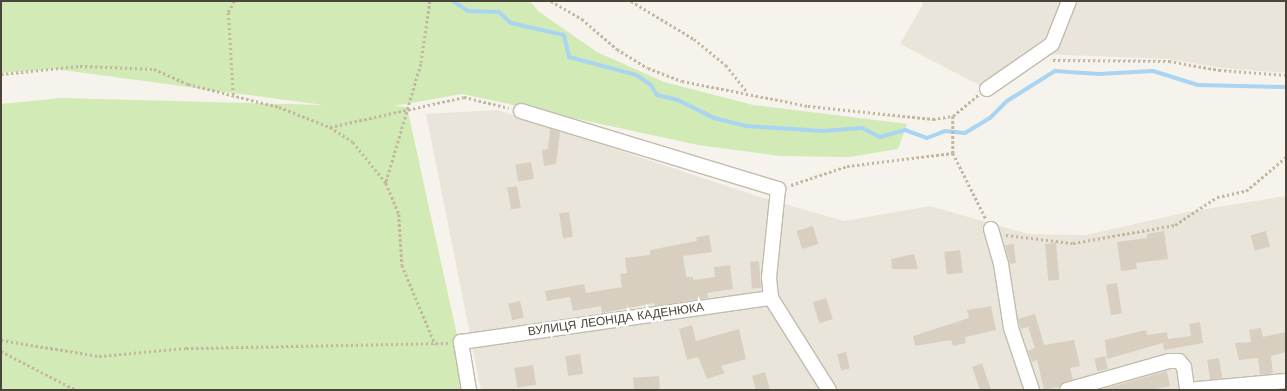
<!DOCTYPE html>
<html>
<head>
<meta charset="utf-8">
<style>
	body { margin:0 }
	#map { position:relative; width:1287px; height:391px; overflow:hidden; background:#f6f3ec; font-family:"Work Sans",sans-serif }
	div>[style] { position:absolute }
	.residential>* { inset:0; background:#eae5da }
	.green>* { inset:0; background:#d2eab5 }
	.stream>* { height:4px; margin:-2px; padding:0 2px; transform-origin:2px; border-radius:2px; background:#a9d4f2 }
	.building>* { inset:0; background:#d8cfc1; transform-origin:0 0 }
	.path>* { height:2.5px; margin-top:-1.25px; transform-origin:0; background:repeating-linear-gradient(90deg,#c4b79f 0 2.5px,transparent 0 5px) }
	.roads { filter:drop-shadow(1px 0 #c2bbae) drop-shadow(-1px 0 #c2bbae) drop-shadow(0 1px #c2bbae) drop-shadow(0 -1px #c2bbae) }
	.minor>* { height:14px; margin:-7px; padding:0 7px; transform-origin:7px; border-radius:7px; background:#fff }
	span { translate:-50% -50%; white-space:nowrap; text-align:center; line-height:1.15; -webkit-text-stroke:4.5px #fff; paint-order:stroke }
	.street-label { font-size:12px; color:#4b4439 }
	.frame { position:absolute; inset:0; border:2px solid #4b4439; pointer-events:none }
</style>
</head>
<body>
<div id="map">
	<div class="residential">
		<div style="clip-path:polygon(920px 1px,1286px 1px,1286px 73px,1222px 68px,1168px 59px,1040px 54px,987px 89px,900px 44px,923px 4px)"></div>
		<div style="clip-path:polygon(498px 110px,760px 197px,844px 221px,930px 206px,1028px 234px,1086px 235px,1188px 212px,1286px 196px,1286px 390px,481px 390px,426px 114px)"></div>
	</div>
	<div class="green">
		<div style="clip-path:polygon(1px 1px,530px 1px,538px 11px,597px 52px,664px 82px,753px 105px,907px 124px,898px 149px,849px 157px,780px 156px,698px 145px,462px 94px,394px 106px,407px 107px,469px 390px,1px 390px,1px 104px,61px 98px,324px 105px,55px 69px,1px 73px)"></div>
	</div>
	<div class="stream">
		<div style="left:453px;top:1px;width:18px;rotate:34deg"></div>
		<div style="left:468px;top:11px;width:31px;rotate:2deg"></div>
		<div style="left:499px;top:12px;width:16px;rotate:43deg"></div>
		<div style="left:511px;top:23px;width:54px;rotate:12.8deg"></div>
		<div style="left:564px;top:35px;width:23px;rotate:77deg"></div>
		<div style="left:569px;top:57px;width:69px;rotate:15deg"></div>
		<div style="left:636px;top:75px;width:17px;rotate:33deg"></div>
		<div style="left:650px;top:84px;width:13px;rotate:58deg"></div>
		<div style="left:657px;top:95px;width:22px;rotate:13deg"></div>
		<div style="left:678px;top:100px;width:40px;rotate:26.6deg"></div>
		<div style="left:714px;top:118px;width:33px;rotate:14deg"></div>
		<div style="left:746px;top:126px;width:76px;rotate:3.8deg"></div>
		<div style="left:822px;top:131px;width:40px;rotate:-4.3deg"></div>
		<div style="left:862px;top:128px;width:20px;rotate:27deg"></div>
		<div style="left:880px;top:137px;width:26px;rotate:-16deg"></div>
		<div style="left:905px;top:130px;width:23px;rotate:20deg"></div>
		<div style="left:927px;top:138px;width:19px;rotate:-21deg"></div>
		<div style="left:945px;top:131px;width:20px;rotate:6deg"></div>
		<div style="left:965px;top:133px;width:29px;rotate:-31deg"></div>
		<div style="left:990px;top:118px;width:24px;rotate:-45deg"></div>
		<div style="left:1007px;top:101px;width:57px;rotate:-32deg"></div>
		<div style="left:1055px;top:71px;width:44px;rotate:3.9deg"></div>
		<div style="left:1099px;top:74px;width:54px;rotate:-3.2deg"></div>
		<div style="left:1153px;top:71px;width:47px;rotate:17.3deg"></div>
		<div style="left:1198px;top:85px;width:88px;rotate:1.3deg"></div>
	</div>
	<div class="building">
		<div style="clip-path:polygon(550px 129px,560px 132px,556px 164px,544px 166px,542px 150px,548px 149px)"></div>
		<div style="left:531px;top:162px;width:17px;height:16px;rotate:80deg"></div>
		<div style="left:517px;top:186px;width:22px;height:10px;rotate:80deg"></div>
		<div style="left:569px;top:212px;width:25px;height:10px;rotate:81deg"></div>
		<div style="left:813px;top:226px;width:19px;height:17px;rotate:74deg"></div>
		<div style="clip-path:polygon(1164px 231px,1168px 259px,1136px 263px,1137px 269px,1121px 271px,1117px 242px,1147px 238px,1147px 234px)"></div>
		<div style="left:1266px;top:231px;width:16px;height:16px;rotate:75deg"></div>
		<div style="clip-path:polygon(709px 235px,712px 252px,683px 256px,686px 277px,693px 277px,693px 280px,715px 277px,714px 267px,730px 265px,733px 289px,707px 293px,708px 298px,655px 306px,654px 303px,602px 313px,601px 306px,573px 311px,570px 297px,547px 301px,545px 291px,584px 284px,586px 293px,622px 287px,620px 274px,627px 273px,625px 258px,650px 255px,650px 250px,697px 241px,696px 237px)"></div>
		<div style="left:1056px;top:243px;width:37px;height:11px;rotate:85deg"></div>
		<div style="clip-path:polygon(1014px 244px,1016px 263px,1010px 264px,1005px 245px)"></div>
		<div style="left:960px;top:250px;width:23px;height:16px;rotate:83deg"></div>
		<div style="clip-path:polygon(914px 254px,918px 269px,892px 269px,891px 259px)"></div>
		<div style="left:759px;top:261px;width:27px;height:9px;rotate:86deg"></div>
		<div style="left:1117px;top:283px;width:31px;height:11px;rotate:81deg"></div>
		<div style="left:826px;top:298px;width:22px;height:14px;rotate:72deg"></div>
		<div style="left:520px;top:301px;width:17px;height:12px;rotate:77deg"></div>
		<div style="clip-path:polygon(991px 306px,996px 330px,965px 337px,966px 343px,953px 346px,951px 340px,915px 346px,913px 336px,969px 318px,967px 310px)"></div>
		<div style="clip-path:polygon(1035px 314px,1044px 345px,1074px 340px,1080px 366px,1070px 368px,1073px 379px,1059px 387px,1044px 390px,1037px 360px,1032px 362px,1028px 351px,1035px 348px,1028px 327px,1021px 329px,1020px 326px,1018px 319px)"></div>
		<div style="clip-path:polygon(1200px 322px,1203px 343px,1164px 350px,1163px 343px,1107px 359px,1105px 340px,1146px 330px,1147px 335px,1167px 332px,1168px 339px,1191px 336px,1189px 324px)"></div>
		<div style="clip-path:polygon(692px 325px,696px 341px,739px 329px,746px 359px,721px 366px,725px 373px,707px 379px,698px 357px,687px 360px,679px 329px)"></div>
		<div style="clip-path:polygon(1261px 328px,1263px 337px,1286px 332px,1286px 352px,1271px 356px,1273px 373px,1260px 375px,1258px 358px,1239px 360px,1235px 343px,1251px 342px,1249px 330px)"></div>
		<div style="left:846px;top:352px;width:17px;height:9px;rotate:77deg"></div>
		<div style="left:580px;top:354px;width:20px;height:15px;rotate:81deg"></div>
		<div style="left:1105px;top:356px;width:13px;height:11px;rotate:77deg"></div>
		<div style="left:1219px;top:358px;width:20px;height:12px;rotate:81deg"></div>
		<div style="clip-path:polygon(982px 363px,991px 390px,980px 390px,972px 367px)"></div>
		<div style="left:533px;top:365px;width:20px;height:19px;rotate:81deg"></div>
		<div style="clip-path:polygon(1167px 371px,1170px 386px,1152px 390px,1100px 390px)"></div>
		<div style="clip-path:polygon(765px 372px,770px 390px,756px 390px,752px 376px)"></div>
		<div style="left:659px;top:376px;width:14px;height:26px;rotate:86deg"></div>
	</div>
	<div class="path">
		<div style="left:430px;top:1px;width:64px;rotate:98.1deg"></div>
		<div style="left:421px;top:64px;width:124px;rotate:106.4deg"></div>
		<div style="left:386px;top:183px;width:34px;rotate:67deg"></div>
		<div style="left:399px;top:214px;width:51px;rotate:86.6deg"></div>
		<div style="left:402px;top:265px;width:86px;rotate:67.3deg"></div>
		<div style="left:551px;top:1px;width:36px;rotate:30deg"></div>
		<div style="left:582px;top:19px;width:46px;rotate:40.6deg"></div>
		<div style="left:617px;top:49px;width:36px;rotate:32deg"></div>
		<div style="left:648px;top:68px;width:36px;rotate:21deg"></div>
		<div style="left:682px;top:81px;width:128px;rotate:11.2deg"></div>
		<div style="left:808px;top:106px;width:126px;rotate:5.9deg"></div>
		<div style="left:933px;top:119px;width:20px;rotate:-9deg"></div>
		<div style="left:953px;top:116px;width:33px;rotate:-40deg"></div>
		<div style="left:631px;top:1px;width:74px;rotate:31.1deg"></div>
		<div style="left:694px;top:39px;width:41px;rotate:39.1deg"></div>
		<div style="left:726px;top:65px;width:33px;rotate:52deg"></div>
		<div style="left:1053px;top:60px;width:116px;rotate:0.5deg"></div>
		<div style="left:1169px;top:61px;width:51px;rotate:10.2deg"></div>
		<div style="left:1219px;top:70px;width:67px;rotate:4.3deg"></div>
		<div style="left:1px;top:74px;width:79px;rotate:-5.8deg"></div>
		<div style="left:80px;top:66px;width:74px;rotate:2.3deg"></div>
		<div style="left:154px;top:69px;width:37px;rotate:24deg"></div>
		<div style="left:188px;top:84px;width:94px;rotate:14.2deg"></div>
		<div style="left:279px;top:107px;width:55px;rotate:21.4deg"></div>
		<div style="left:330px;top:127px;width:27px;rotate:33deg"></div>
		<div style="left:353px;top:142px;width:53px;rotate:51.2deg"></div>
		<div style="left:233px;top:95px;width:83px;rotate:-93.4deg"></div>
		<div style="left:228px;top:12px;width:13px;rotate:-61deg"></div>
		<div style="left:953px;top:116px;width:37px;rotate:90deg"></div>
		<div style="left:953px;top:153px;width:74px;rotate:63.4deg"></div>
		<div style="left:330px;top:127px;width:137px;rotate:-12.6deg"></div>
		<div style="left:464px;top:97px;width:46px;rotate:13.7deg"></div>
		<div style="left:791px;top:185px;width:59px;rotate:-18.7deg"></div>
		<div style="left:847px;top:166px;width:107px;rotate:-7deg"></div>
		<div style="left:1006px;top:235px;width:67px;rotate:6.8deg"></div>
		<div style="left:1073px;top:243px;width:104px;rotate:-10deg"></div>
		<div style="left:1175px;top:225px;width:50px;rotate:-33.7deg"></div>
		<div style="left:1217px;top:197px;width:30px;rotate:-12deg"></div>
		<div style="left:1246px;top:191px;width:52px;rotate:-40.4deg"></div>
		<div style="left:1px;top:340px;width:99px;rotate:9.3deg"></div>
		<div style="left:99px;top:356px;width:87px;rotate:-5.3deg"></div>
		<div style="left:186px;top:348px;width:262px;rotate:-1.1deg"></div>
		<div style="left:1px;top:351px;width:85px;rotate:27.5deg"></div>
	</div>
	<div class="roads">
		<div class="minor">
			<div style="left:987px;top:89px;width:79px;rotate:-34.7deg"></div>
			<div style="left:1052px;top:44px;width:46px;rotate:-68.4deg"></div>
			<div style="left:521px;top:111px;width:269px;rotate:16.9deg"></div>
			<div style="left:778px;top:189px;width:89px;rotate:95.8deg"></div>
			<div style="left:769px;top:278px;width:20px;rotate:84deg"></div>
			<div style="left:771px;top:298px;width:109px;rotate:57.8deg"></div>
			<div style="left:991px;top:229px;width:36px;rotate:74deg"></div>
			<div style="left:1001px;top:264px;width:65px;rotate:81.1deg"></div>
			<div style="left:1011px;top:328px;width:65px;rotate:71.3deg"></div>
			<div style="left:469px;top:390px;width:49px;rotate:-99.5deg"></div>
			<div style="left:461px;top:342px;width:313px;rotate:-8.1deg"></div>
			<div style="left:1067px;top:390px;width:106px;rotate:-15.9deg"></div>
			<div style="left:1169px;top:361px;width:10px"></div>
			<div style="left:1179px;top:361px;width:8px;rotate:50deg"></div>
			<div style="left:1184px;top:367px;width:22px;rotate:82deg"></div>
			<div style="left:1187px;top:390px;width:99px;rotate:-5.2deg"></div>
		</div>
	</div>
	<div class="street-label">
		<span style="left:616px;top:320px;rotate:-8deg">ВУЛИЦЯ ЛЕОНІДА КАДЕНЮКА</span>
	</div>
	<div class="frame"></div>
</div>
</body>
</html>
